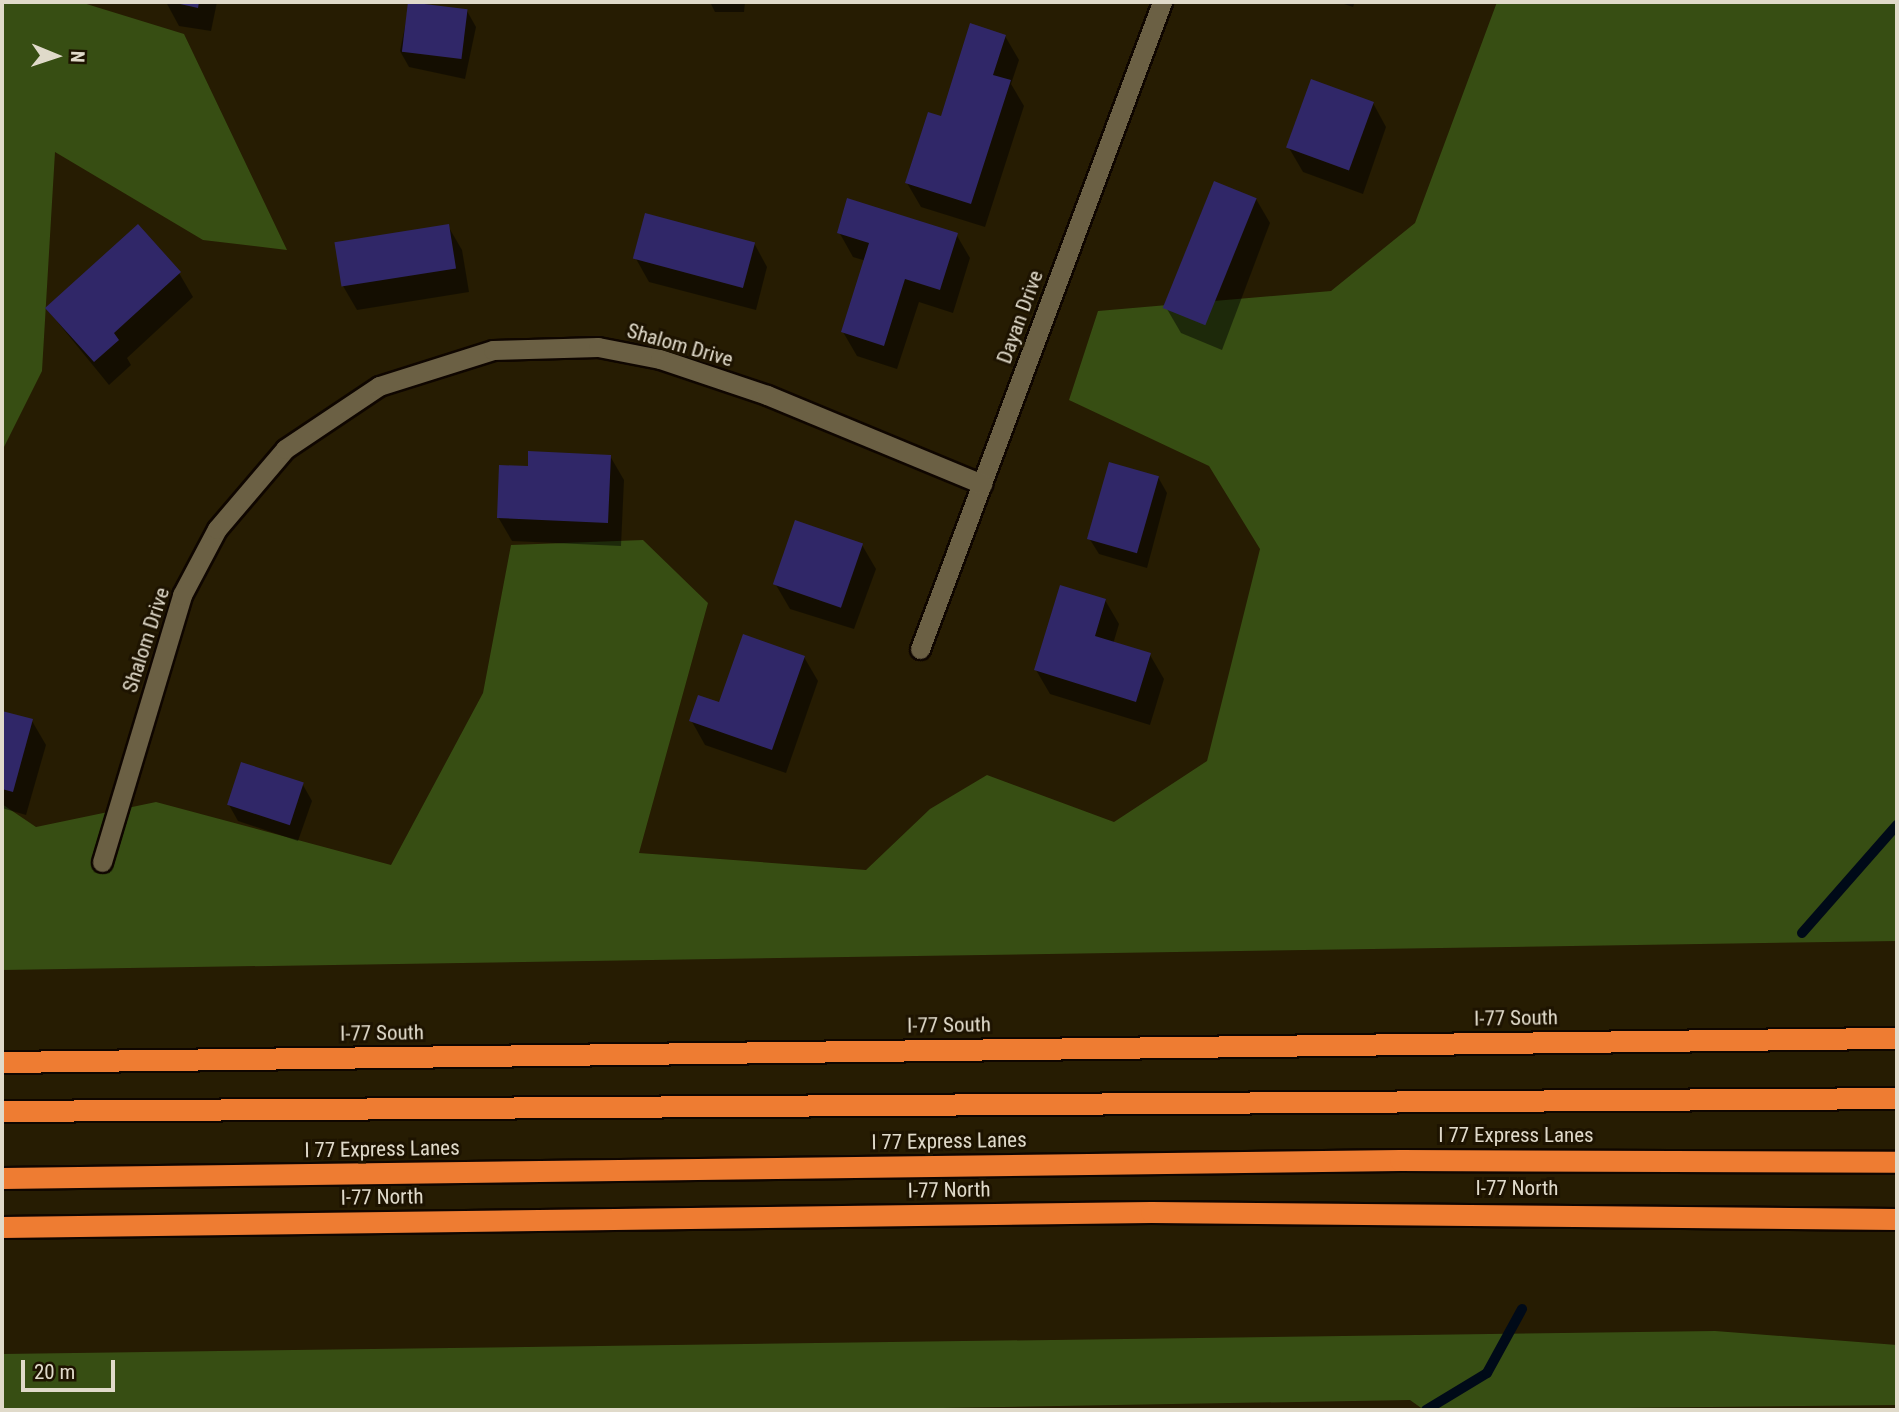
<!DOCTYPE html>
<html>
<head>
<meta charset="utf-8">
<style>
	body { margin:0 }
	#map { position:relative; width:1899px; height:1412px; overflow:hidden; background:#261c02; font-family:"Roboto Condensed",sans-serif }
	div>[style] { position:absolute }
	.forest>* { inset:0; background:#374e13 }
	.shadow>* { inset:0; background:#0007 }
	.stream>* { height:10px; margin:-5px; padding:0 5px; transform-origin:5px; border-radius:5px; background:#000a18 }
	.building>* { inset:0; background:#302768; transform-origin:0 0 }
	.roads { filter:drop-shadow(2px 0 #0f0600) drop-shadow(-2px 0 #0f0600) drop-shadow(0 2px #0f0600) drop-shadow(0 -2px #0f0600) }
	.minor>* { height:19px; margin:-9.5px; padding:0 9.5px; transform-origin:9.5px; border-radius:9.5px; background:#6b6044 }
	.motorway>* { height:21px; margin:-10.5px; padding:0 10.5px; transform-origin:10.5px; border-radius:10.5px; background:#ee7c32 }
	span { translate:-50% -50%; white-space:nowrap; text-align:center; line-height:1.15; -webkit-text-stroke:6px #1d1300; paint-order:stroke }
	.street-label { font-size:21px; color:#e0daca }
	.frame { position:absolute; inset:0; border:4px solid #e0daca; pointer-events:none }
	.north { position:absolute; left:21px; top:21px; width:70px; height:70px; -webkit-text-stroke:5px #1d1300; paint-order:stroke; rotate:92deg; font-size:19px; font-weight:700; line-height:28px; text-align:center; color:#e0daca }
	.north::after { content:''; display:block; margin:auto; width:24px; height:32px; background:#e0daca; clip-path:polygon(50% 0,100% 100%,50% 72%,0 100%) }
	.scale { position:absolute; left:21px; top:1360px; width:94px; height:32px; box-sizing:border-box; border:4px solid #e0daca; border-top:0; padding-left:9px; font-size:21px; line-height:24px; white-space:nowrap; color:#e0daca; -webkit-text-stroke:5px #1d1300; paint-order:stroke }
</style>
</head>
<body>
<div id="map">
	<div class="forest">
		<div style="clip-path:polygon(2px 2px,80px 2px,184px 34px,287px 250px,203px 240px,55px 152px,42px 371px,2px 451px)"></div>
		<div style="clip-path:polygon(1497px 2px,1897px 2px,1897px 941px,2px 970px,2px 804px,36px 827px,156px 802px,391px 865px,483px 693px,511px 545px,643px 540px,708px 603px,639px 853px,866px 870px,930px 809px,987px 775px,1114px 822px,1207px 761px,1260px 549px,1209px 466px,1069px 400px,1098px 311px,1331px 291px,1415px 223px)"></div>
		<div style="clip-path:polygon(1715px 1331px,1897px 1345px,1897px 1405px,1424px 1410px,1410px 1400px,821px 1410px,2px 1410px,2px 1354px)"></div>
	</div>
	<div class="shadow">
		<div style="clip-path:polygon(166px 2px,217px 2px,211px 31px,179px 26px)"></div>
		<div style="clip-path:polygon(410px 2px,467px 11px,476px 27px,465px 79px,409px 67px,400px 51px)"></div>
		<div style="clip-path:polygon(710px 2px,745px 2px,744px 12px,715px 12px)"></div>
		<div style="clip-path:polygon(1338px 2px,1355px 2px,1353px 7px)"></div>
		<div style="clip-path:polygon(1005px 36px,1019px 60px,1011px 84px,1024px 106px,985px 227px,921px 207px,907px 183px)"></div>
		<div style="clip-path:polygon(1373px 103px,1386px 127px,1363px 194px,1303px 172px,1289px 148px)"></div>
		<div style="clip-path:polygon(1256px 199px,1270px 223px,1222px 350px,1181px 333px,1167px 309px)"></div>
		<div style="clip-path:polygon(448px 226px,462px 250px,469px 292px,357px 310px,343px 286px)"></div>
		<div style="clip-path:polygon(839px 232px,956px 234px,970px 258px,953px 313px,919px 302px,897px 369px,857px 356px,843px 332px,866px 261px,853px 257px)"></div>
		<div style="clip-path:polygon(754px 243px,767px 267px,756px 310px,649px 282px,635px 257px)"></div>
		<div style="clip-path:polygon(179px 273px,193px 297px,127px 358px,131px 365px,109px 385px,47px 309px)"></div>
		<div style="clip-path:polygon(610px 456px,624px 480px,621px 546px,512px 541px,498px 517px,529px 468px)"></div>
		<div style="clip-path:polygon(1158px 477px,1167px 493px,1147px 568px,1099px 554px,1089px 538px)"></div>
		<div style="clip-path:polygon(862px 545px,876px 569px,854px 629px,790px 609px,776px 585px)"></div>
		<div style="clip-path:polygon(1105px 600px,1119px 624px,1113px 644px,1150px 655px,1164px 679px,1150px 725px,1050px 694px,1036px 670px)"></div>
		<div style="clip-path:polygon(804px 657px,818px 681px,786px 773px,705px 745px,691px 720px)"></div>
		<div style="clip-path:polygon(2px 712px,32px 721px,46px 745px,26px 815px,2px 808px)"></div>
		<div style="clip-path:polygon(303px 785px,312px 801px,298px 841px,238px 821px,229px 805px)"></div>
	</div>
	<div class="stream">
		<div style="left:1802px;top:933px;width:144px;rotate:-48.7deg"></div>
		<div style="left:1426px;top:1410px;width:71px;rotate:-31.2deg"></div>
		<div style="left:1487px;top:1373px;width:73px;rotate:-61.3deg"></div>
	</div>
	<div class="building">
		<div style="clip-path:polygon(171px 2px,199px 2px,198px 8px)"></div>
		<div style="left:408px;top:2px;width:60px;height:50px;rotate:7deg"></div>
		<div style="clip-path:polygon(970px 23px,1006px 35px,993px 75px,1011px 80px,971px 204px,905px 183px,928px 112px,941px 116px)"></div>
		<div style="left:1311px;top:79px;width:67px;height:73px;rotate:20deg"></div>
		<div style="left:1214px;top:181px;width:46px;height:137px;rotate:22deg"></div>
		<div style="clip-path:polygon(847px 198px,958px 233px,940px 290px,905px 279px,884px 346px,841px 332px,869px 243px,837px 233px)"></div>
		<div style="left:645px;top:213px;width:114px;height:47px;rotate:15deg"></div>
		<div style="clip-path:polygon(138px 224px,181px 272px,114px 333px,119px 340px,94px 362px,45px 308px)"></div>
		<div style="left:449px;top:224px;width:45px;height:116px;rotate:81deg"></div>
		<div style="clip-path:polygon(528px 451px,611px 455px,608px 523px,497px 518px,499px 465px,528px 466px)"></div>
		<div style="left:1109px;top:462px;width:52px;height:80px;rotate:16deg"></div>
		<div style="left:795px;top:520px;width:72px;height:68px;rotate:19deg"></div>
		<div style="clip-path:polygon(1060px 585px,1106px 599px,1095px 636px,1151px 653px,1136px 702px,1034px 670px)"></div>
		<div style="clip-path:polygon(743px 634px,805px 656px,772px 750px,689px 721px,698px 695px,719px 702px)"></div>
		<div style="clip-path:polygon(2px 711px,33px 719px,13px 792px,2px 789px)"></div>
		<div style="left:241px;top:762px;width:66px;height:45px;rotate:18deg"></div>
	</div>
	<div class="roads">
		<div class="minor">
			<div style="left:920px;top:649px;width:691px;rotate:-69.49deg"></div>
			<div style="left:102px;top:862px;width:279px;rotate:-73.3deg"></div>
			<div style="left:182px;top:595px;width:75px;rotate:-62.1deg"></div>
			<div style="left:217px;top:529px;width:105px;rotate:-49.6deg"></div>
			<div style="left:285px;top:449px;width:113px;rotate:-33.8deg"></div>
			<div style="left:379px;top:386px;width:120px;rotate:-17.5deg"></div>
			<div style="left:493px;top:350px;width:105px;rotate:-1.6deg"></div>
			<div style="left:598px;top:347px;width:63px;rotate:11deg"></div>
			<div style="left:660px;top:359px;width:113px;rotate:18.6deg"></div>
			<div style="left:767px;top:395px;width:233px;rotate:22.5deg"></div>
		</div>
		<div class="motorway">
			<div style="left:2px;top:1062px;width:1895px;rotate:-0.73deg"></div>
			<div style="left:2px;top:1111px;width:1895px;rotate:-0.39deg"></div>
			<div style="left:2px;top:1178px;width:1398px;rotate:-0.74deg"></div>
			<div style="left:1400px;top:1160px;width:497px;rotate:0.2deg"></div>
			<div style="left:2px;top:1227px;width:1149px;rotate:-0.75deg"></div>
			<div style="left:1151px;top:1212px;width:746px;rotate:0.54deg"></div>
		</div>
	</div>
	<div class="street-label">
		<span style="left:1020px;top:317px;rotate:-70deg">Dayan Drive</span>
		<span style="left:680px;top:345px;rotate:16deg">Shalom Drive</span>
		<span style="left:146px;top:640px;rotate:-72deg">Shalom Drive</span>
		<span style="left:1516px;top:1018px;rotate:-1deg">I-77 South</span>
		<span style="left:949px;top:1025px;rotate:-1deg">I-77 South</span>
		<span style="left:382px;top:1033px;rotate:-1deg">I-77 South</span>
		<span style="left:1516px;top:1135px">I 77 Express Lanes</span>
		<span style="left:949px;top:1141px;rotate:-1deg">I 77 Express Lanes</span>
		<span style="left:382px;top:1149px;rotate:-1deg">I 77 Express Lanes</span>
		<span style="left:1517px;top:1188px">I-77 North</span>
		<span style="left:949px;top:1190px;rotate:-1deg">I-77 North</span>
		<span style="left:382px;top:1197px;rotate:-1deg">I-77 North</span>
	</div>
	<div class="frame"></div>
	<div class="north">N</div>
	<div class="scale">20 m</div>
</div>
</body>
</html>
